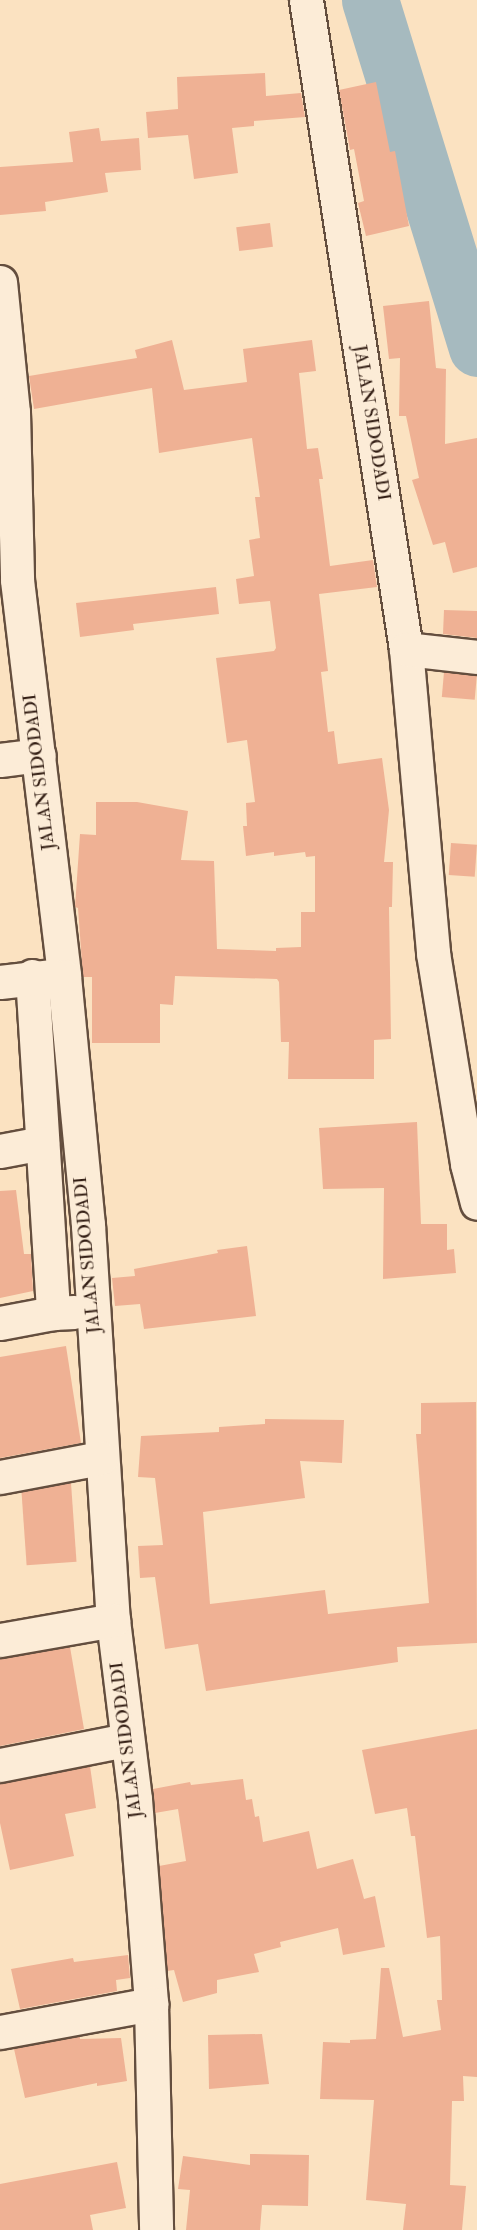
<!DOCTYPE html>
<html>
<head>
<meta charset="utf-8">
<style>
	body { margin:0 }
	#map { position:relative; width:477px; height:2230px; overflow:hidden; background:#fbe2c1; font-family:"IM FELL Double Pica",serif }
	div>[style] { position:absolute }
	.river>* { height:57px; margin:-28.5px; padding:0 28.5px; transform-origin:28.5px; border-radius:28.5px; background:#a6babf }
	.building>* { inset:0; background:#efb194; transform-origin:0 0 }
	.roads { filter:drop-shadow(2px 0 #644e3e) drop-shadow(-2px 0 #644e3e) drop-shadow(0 2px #644e3e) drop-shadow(0 -2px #644e3e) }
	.minor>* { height:33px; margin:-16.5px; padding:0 16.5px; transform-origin:16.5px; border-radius:16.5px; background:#fcecd7 }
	span { translate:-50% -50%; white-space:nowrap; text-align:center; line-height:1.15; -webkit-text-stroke:4.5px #fcecd7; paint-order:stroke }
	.street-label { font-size:18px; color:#321d13 }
</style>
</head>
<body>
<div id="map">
	<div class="river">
		<div style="left:370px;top:0;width:364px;rotate:72.9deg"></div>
	</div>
	<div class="building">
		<div style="clip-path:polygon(265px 73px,266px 96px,301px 93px,305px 117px,254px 121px,254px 126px,232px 128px,238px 173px,194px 179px,188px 135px,148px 138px,146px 112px,178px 109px,177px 77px)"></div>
		<div style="clip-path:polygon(376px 82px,390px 152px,395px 151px,409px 226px,366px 236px,358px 203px,364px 201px,354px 149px,350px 150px,339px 90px)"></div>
		<div style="clip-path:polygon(99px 128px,101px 141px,139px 138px,141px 170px,105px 173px,108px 192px,45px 202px,46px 211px,0 215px,0 167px,73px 162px,69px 132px)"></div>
		<div style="left:270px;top:223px;width:24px;height:34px;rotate:83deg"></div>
		<div style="clip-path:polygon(429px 301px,436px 368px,446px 369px,445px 444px,477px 438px,477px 567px,453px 573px,445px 542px,433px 545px,412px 480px,419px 478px,406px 416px,399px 416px,400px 358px,389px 359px,383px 306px)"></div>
		<div style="clip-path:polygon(172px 340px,184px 390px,247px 382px,243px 349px,312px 340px,316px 371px,299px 373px,307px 449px,318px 448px,323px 479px,319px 479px,330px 566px,373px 560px,377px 587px,319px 594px,328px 671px,321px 672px,328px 732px,334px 731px,338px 764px,382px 758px,389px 810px,384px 862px,393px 862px,392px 907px,389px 907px,391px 1039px,374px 1040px,374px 1079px,288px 1079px,289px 1042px,281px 1042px,279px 982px,277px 979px,175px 976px,173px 1005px,160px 1004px,160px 1043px,92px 1043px,92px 977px,83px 977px,78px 908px,75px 907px,80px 834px,96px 835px,96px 802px,137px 802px,188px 811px,181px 860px,214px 861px,217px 949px,276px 951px,276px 948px,301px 947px,301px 912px,315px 912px,315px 856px,306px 857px,305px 852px,274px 856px,274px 852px,246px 856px,243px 826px,247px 826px,246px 803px,255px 802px,247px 740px,227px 743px,216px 658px,274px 651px,276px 648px,270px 601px,239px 604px,236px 579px,254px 576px,249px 540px,260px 538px,255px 497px,260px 497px,252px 438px,159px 453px,152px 388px,34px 409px,29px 376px,137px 358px,135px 350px)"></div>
		<div style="clip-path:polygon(216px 587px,219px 614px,133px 624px,134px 630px,80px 637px,76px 603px)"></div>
		<div style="clip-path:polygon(444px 610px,477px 611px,477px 638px,443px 634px)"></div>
		<div style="left:444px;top:672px;width:33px;height:25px;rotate:5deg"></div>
		<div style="left:451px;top:843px;width:26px;height:32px;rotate:4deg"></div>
		<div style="clip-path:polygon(417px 1122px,421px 1224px,447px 1224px,447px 1250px,454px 1249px,456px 1273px,383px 1279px,384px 1188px,323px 1189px,319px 1128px)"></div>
		<div style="clip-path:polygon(16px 1190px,24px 1254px,31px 1254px,33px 1291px,0 1298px,0 1191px)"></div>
		<div style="clip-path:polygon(247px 1246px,256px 1316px,144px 1329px,140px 1304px,115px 1306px,112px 1278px,135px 1276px,134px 1269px,218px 1253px,217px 1250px)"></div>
		<div style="clip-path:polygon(66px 1346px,81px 1443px,0 1458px,0 1357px)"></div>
		<div style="clip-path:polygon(476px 1402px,477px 1643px,397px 1647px,398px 1662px,206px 1691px,198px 1644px,165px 1649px,155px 1577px,140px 1578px,138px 1546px,163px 1545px,155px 1478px,138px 1477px,141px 1436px,219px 1432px,219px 1427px,265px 1424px,265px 1419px,344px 1420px,342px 1463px,300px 1461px,305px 1498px,203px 1512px,210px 1604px,325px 1590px,328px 1614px,429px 1603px,416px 1434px,421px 1434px,421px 1403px)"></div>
		<div style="left:71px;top:1483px;width:79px;height:50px;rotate:86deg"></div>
		<div style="clip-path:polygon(70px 1647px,84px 1729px,0 1746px,0 1658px)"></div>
		<div style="clip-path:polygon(477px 1729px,477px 2077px,463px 2076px,464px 2101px,452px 2101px,450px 2185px,466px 2186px,462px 2230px,403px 2230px,406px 2204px,366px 2200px,374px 2100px,320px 2099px,323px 2042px,350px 2043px,350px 2040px,376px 2039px,381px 1968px,389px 1968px,403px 2037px,441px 2030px,437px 2000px,442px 2000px,440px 1936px,427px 1938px,415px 1836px,411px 1836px,407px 1808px,375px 1814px,362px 1750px)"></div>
		<div style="clip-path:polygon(90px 1766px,96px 1808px,65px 1814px,74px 1856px,10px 1870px,0 1823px,0 1783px)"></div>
		<div style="clip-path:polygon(243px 1779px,246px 1800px,252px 1799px,255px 1817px,259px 1816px,263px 1842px,309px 1831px,317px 1869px,353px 1859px,364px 1899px,375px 1896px,385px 1947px,343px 1955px,338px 1928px,280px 1942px,281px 1947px,254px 1954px,259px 1972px,217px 1980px,217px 1993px,183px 2002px,174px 1970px,167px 1971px,159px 1866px,186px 1861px,178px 1809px,155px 1813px,153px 1789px,190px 1782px,191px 1785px)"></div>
		<div style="clip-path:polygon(128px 1955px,130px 1978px,116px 1980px,117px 1991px,20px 2009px,11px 1969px,73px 1958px,74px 1962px)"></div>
		<div style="clip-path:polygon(262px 2034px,269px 2084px,209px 2089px,208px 2035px)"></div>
		<div style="clip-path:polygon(80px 2036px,80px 2039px,121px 2038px,127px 2081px,97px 2086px,97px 2083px,25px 2098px,14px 2049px)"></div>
		<div style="clip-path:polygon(250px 2154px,309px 2155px,308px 2206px,262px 2205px,260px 2230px,186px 2230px,190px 2190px,178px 2189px,183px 2156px,250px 2165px)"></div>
		<div style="clip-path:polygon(117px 2162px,126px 2208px,90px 2215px,93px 2230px,0 2230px,0 2184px)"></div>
	</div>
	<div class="roads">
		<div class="minor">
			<div style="left:306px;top:0;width:657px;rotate:81.24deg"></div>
			<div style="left:406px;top:649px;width:305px;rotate:84.9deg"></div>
			<div style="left:433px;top:953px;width:214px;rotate:80.8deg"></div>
			<div style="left:467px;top:1164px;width:40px;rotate:75.6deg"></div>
			<div style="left:0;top:282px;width:131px;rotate:84.3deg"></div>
			<div style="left:13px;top:412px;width:168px;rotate:88.6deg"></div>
			<div style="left:17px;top:580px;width:399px;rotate:83.2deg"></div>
			<div style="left:64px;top:976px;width:250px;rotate:84.5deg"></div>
			<div style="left:88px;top:1225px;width:396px;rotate:86.4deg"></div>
			<div style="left:113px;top:1620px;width:180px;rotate:83deg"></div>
			<div style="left:135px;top:1799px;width:206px;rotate:85.5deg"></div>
			<div style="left:151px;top:2004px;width:226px;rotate:88.7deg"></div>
			<div style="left:406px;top:649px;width:71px;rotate:6.4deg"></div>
			<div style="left:0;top:760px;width:39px;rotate:-7deg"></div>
			<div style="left:32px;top:976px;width:338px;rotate:86.4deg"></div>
			<div style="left:0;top:982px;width:53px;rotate:-6.5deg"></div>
			<div style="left:0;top:1151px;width:43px;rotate:-10.8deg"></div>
			<div style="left:0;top:1323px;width:54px;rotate:-10.7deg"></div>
			<div style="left:53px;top:1313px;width:21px;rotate:-3deg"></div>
			<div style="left:0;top:1477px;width:103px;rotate:-10.7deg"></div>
			<div style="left:0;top:1640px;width:115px;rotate:-10deg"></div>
			<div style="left:0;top:1765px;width:128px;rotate:-11.2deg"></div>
			<div style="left:0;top:2032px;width:154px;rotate:-10.5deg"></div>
		</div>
	</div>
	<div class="street-label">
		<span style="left:371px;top:423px;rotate:81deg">JALAN SIDODADI</span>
		<span style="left:40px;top:772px;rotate:-97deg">JALAN SIDODADI</span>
		<span style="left:88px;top:1255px;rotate:-95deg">JALAN SIDODADI</span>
		<span style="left:127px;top:1740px;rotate:-97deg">JALAN SIDODADI</span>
	</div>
</div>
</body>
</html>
